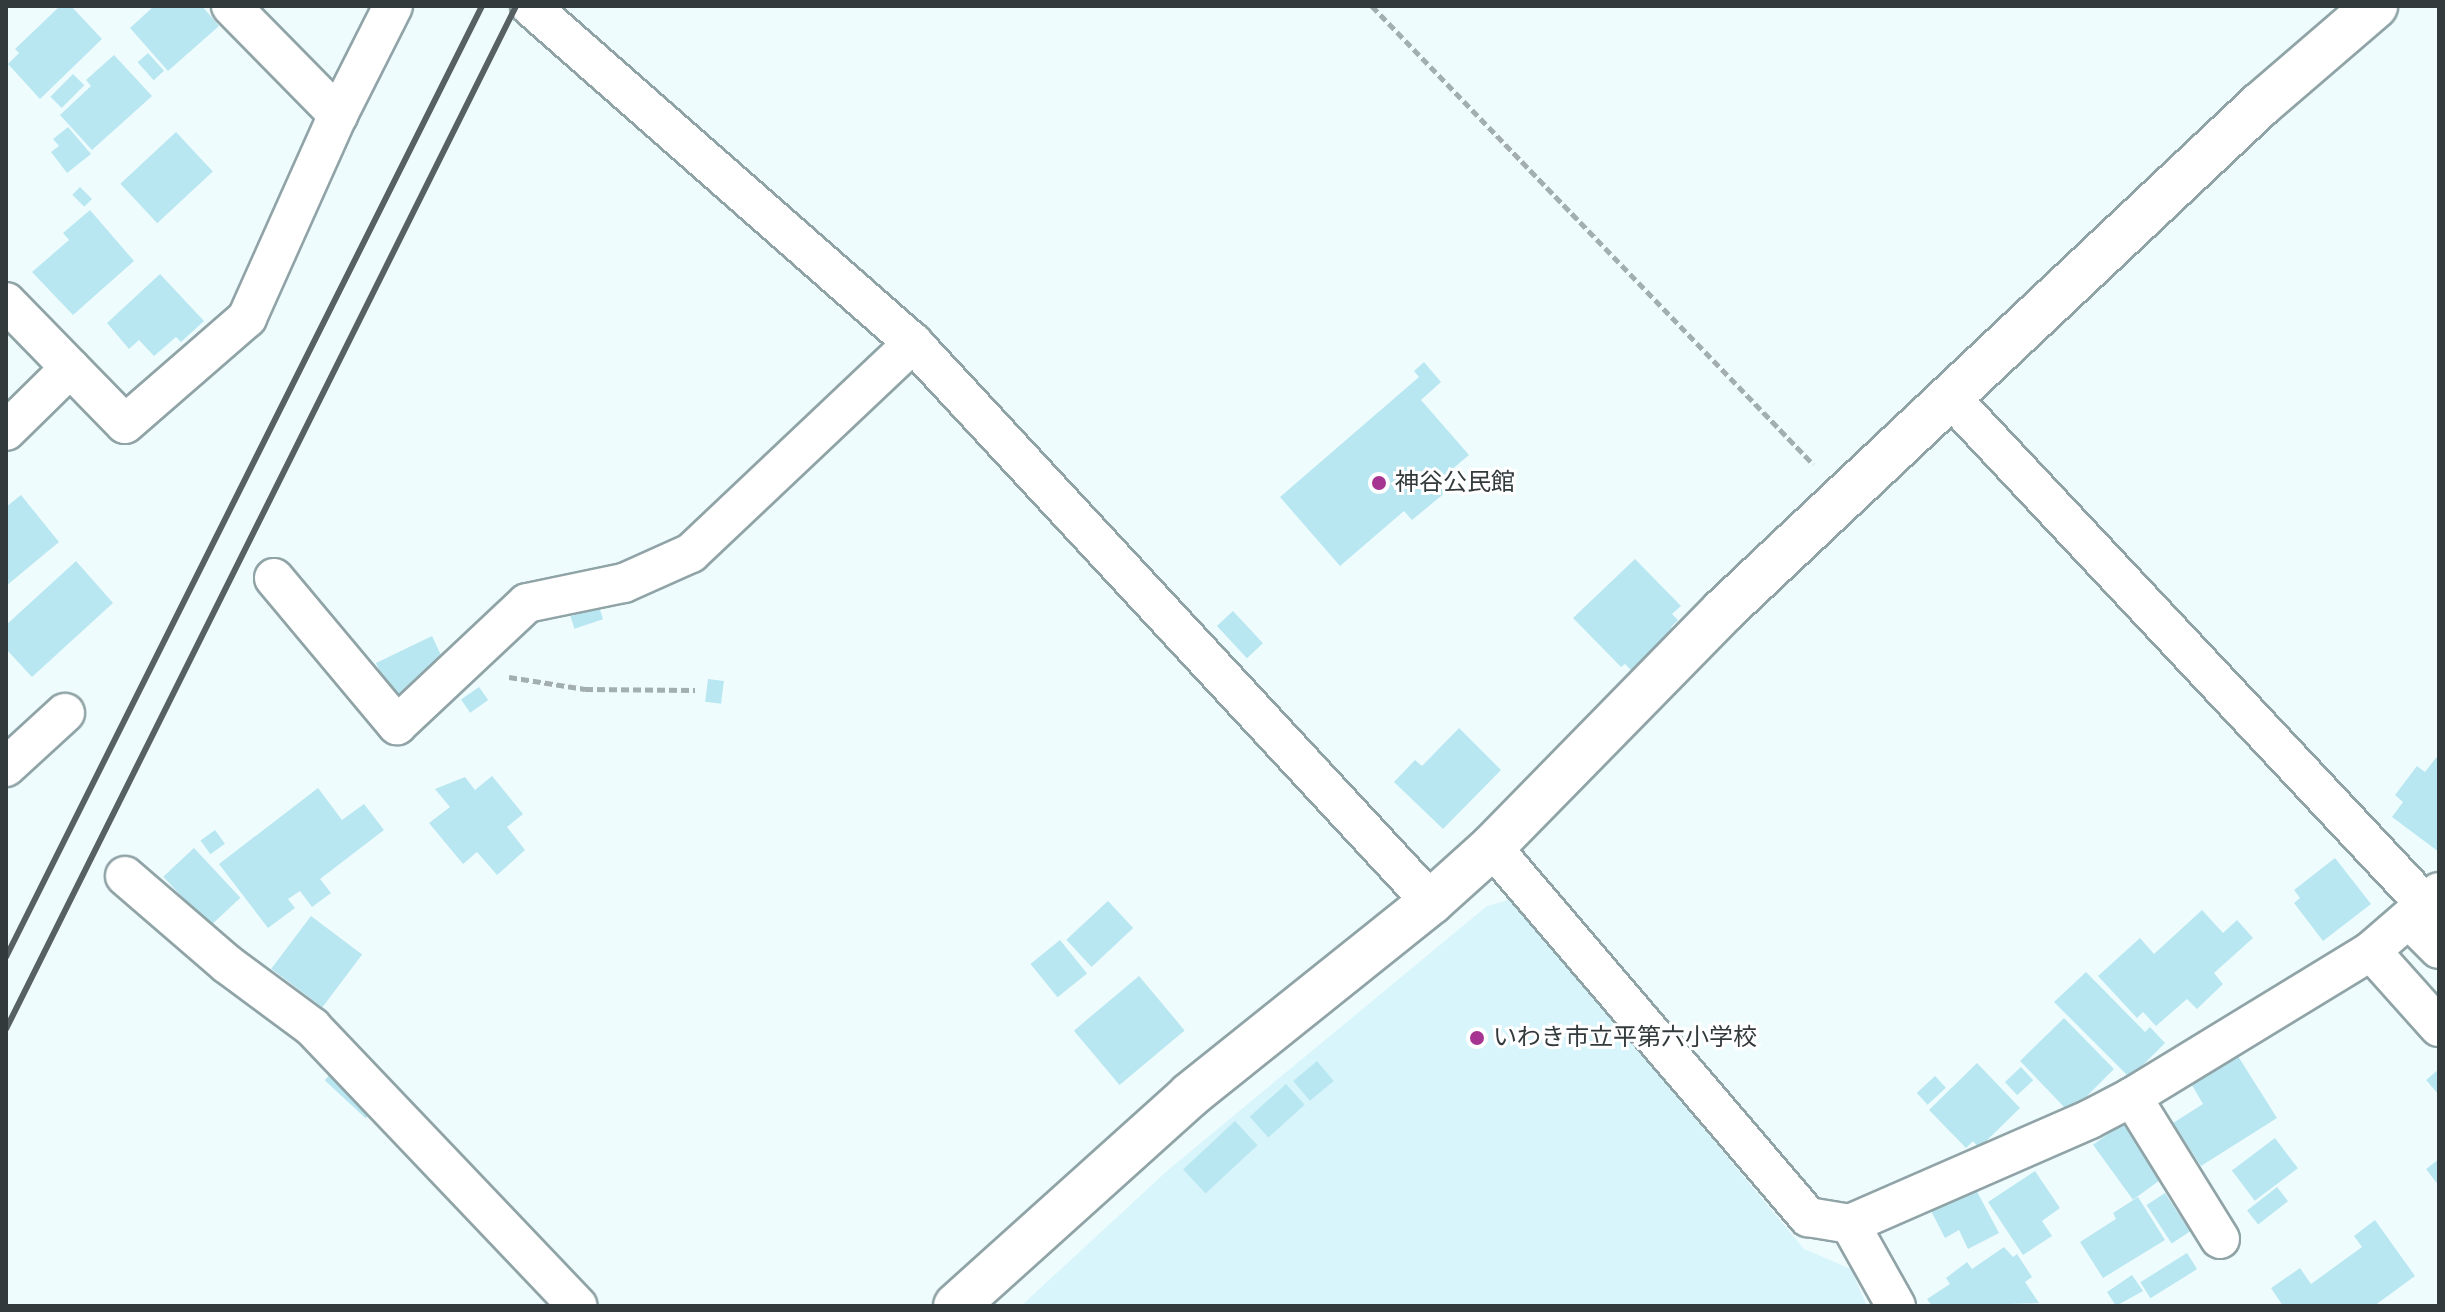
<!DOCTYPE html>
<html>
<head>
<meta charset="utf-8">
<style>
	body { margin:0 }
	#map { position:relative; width:2445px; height:1312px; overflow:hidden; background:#effcfe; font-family:"Work Sans","Noto Sans JP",sans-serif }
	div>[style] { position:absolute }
	.built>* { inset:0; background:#d8f5fb }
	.building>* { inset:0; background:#b9e7f1; transform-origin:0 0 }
	.path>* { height:5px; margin-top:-2.5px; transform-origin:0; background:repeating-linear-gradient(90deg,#a3aeb0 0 8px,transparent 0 12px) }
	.roads { filter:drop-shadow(2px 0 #90a4a7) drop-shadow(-2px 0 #90a4a7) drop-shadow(0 2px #90a4a7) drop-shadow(0 -2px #90a4a7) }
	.street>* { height:38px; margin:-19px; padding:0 19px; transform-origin:19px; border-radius:19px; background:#fff }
	.secondary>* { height:44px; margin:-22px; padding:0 22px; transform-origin:22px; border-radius:22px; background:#fff }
	.rail>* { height:6px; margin:-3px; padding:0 3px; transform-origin:3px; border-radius:3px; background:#576062 }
	.dots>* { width:22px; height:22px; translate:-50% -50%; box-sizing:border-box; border:4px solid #fff; border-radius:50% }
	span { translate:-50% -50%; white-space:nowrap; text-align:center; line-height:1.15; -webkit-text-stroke:6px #fff; paint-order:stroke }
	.poi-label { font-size:24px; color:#323a3c }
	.left { translate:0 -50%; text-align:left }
	.frame { position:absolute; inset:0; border:8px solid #323a3c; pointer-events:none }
</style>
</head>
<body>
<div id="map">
	<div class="built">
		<div style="clip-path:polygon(1512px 899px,1804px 1249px,1851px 1269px,1867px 1306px,1021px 1306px,1168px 1170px,1487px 906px)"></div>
	</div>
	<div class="building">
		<div style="clip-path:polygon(60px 6px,71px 6px,102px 39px,40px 99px,8px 64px,19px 53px,15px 49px)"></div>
		<div style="clip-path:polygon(154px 6px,202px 6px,219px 26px,168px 71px,130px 28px)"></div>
		<div style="left:148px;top:53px;width:24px;height:14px;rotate:48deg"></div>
		<div style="clip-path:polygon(114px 55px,152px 96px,92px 150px,60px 115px,91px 86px,86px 80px)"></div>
		<div style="left:73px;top:74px;width:16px;height:32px;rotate:45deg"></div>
		<div style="clip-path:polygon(68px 127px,91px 154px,67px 173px,51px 152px,59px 146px,53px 139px)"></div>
		<div style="left:176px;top:132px;width:54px;height:76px;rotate:47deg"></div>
		<div style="left:80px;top:187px;width:17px;height:11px;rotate:45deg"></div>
		<div style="clip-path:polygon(90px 210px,134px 261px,73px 315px,32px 272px,69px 240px,63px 233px)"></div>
		<div style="clip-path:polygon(160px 274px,204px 321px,181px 342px,176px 337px,154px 356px,139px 340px,129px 349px,107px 323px)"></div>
		<div style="clip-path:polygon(1424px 362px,1441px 382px,1421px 400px,1469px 455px,1437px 482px,1446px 492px,1412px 520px,1404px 511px,1340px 566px,1280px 497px,1419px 377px,1414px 371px)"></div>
		<div style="clip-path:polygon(21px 495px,59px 542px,6px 586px,6px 507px)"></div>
		<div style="clip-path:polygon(1635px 559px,1681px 606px,1672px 614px,1678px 620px,1671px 627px,1674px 630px,1632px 671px,1625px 664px,1621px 667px,1573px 618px)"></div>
		<div style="clip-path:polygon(76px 561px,113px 603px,32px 677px,6px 649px,6px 625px)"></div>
		<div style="left:599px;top:607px;width:13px;height:30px;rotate:72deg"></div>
		<div style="left:1233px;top:611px;width:44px;height:22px;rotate:47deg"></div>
		<div style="clip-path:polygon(432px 636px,447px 668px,400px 701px,396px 693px,391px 695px,376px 663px)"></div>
		<div style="left:708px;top:679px;width:16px;height:23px;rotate:7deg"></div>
		<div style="left:479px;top:687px;width:16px;height:22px;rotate:55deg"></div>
		<div style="clip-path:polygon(1459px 728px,1501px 770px,1443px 829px,1394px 782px,1415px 760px,1422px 766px)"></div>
		<div style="clip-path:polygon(2439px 754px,2439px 852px,2392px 817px,2403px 802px,2395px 795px,2417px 766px,2425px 772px)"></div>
		<div style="clip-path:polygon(492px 776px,523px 814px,507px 827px,525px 850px,497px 875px,477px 852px,463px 864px,429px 823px,450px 807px,435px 789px,465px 777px,475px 790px)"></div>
		<div style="clip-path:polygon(318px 788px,342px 820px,364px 804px,384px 830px,320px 879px,331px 893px,312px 907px,300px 891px,288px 899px,295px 908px,268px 928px,219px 864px)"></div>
		<div style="left:215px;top:830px;width:17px;height:18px;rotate:54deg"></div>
		<div style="left:194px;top:848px;width:68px;height:42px;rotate:47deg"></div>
		<div style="clip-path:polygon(2335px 858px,2371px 904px,2323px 941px,2294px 903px,2300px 898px,2294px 890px)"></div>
		<div style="left:1108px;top:901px;width:37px;height:57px;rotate:47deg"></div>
		<div style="clip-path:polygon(2202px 910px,2223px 933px,2237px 920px,2253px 938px,2214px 973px,2223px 984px,2197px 1009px,2187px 999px,2156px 1026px,2143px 1012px,2137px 1018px,2098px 976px,2140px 938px,2154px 954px)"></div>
		<div style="left:311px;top:916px;width:64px;height:66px;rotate:37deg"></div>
		<div style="left:1060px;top:940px;width:43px;height:38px;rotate:51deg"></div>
		<div style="clip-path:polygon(2086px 972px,2145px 1032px,2150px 1027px,2165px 1043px,2130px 1078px,2054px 1002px)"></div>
		<div style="left:1139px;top:976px;width:71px;height:85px;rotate:50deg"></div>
		<div style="clip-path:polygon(2064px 1018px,2114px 1069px,2081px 1102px,2065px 1108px,2020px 1061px)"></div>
		<div style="clip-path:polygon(2236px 1053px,2277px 1118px,2201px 1166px,2173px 1123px,2203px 1104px,2190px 1082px)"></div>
		<div style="left:1317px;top:1061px;width:26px;height:31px;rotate:50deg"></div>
		<div style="clip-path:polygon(1977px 1063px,2020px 1108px,1979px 1148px,1973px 1141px,1966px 1148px,1929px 1110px)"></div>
		<div style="left:337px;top:1067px;width:56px;height:18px;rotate:43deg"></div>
		<div style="left:2021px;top:1067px;width:18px;height:22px;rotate:47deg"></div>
		<div style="clip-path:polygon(2439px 1069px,2439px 1095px,2426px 1080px)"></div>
		<div style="left:1935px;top:1076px;width:16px;height:25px;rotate:47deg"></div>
		<div style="left:1286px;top:1084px;width:28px;height:49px;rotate:48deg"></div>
		<div style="left:2127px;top:1120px;width:68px;height:42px;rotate:54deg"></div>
		<div style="left:1235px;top:1121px;width:33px;height:71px;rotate:47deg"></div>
		<div style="left:2275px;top:1138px;width:38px;height:54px;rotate:53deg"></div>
		<div style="clip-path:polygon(2439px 1159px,2439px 1186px,2426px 1169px)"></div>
		<div style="clip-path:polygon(2035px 1171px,2060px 1208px,2042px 1221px,2052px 1236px,2023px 1255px,1988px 1202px)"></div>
		<div style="clip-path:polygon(1974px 1186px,1999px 1233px,1968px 1249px,1959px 1230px,1945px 1238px,1930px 1209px)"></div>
		<div style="left:2277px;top:1187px;width:18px;height:38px;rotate:52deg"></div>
		<div style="left:2165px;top:1193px;width:46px;height:22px;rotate:57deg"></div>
		<div style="clip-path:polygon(2138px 1197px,2165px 1240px,2103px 1278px,2080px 1242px,2116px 1219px,2113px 1213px)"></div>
		<div style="clip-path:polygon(2375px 1220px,2415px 1276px,2374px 1306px,2283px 1306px,2271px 1288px,2300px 1268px,2311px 1284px,2362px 1247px,2354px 1236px)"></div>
		<div style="clip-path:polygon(2004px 1247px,2013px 1257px,2017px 1254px,2032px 1277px,2025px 1282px,2039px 1303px,1932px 1306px,1927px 1299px,1950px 1284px,1946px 1278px,1967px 1262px,1972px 1269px)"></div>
		<div style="left:2187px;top:1253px;width:19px;height:55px;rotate:58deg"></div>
		<div style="clip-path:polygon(2132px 1275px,2143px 1291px,2116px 1306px,2107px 1292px)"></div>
	</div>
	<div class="path">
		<div style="left:1372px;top:6px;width:636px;rotate:46.08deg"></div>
		<div style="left:509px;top:677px;width:77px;rotate:9deg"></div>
		<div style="left:585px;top:689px;width:110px;rotate:0.5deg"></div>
	</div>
	<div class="roads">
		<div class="street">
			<div style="left:231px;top:6px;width:153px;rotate:45.5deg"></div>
			<div style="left:530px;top:6px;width:510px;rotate:41.34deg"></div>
			<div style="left:913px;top:343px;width:762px;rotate:47.18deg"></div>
			<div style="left:6px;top:302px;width:170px;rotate:45.7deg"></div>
			<div style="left:125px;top:424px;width:162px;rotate:-41deg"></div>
			<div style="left:247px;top:318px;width:222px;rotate:-65.9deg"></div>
			<div style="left:338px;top:115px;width:122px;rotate:-63.2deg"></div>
			<div style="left:1950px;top:397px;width:698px;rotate:46.86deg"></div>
			<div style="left:6px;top:431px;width:90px;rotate:-44.5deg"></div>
			<div style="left:274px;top:578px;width:192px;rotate:50.1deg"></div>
			<div style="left:397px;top:725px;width:178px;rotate:-43.2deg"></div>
			<div style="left:527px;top:603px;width:99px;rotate:-11.7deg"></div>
			<div style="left:624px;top:583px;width:73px;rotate:-24.1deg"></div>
			<div style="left:691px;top:553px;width:306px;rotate:-43.4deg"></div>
			<div style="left:6px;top:767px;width:80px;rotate:-42.5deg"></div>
			<div style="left:1492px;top:847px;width:487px;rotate:49.5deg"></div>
			<div style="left:1808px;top:1217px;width:43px;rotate:9.5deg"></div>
			<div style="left:1850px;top:1224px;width:94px;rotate:60.7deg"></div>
			<div style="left:125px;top:876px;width:135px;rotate:40.8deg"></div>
			<div style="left:227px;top:964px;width:106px;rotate:36.5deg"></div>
			<div style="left:312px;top:1027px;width:385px;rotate:46.4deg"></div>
			<div style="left:2410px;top:920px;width:41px;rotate:45deg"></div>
			<div style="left:2371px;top:951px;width:102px;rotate:48.2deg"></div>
			<div style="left:2132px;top:1097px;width:167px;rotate:58.2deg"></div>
			<div style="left:1850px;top:1224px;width:262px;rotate:-23.6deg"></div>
			<div style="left:2090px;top:1119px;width:47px;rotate:-27.6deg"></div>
			<div style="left:2132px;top:1097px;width:280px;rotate:-31.4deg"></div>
			<div style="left:2371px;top:951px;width:90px;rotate:-40.9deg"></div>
		</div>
		<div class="secondary">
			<div style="left:956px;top:1306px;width:315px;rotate:-42deg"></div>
			<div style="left:1190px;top:1095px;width:309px;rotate:-38.7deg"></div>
			<div style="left:1431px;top:902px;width:82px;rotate:-42deg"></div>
			<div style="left:1492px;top:847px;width:330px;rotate:-45.6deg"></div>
			<div style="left:1723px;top:611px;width:738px;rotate:-43.3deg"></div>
			<div style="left:2260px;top:105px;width:152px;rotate:-40.7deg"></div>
		</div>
	</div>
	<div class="rail">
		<div style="left:6px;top:957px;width:1063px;rotate:-63.41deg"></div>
		<div style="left:6px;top:1029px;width:1143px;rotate:-63.5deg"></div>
	</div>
	<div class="dots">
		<div style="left:1379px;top:483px;background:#a63591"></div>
		<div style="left:1477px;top:1038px;background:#a63591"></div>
	</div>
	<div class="poi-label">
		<span class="left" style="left:1395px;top:483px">神谷公民館</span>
		<span class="left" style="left:1493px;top:1038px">いわき市立平第六小学校</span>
	</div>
	<div class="frame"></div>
</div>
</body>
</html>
